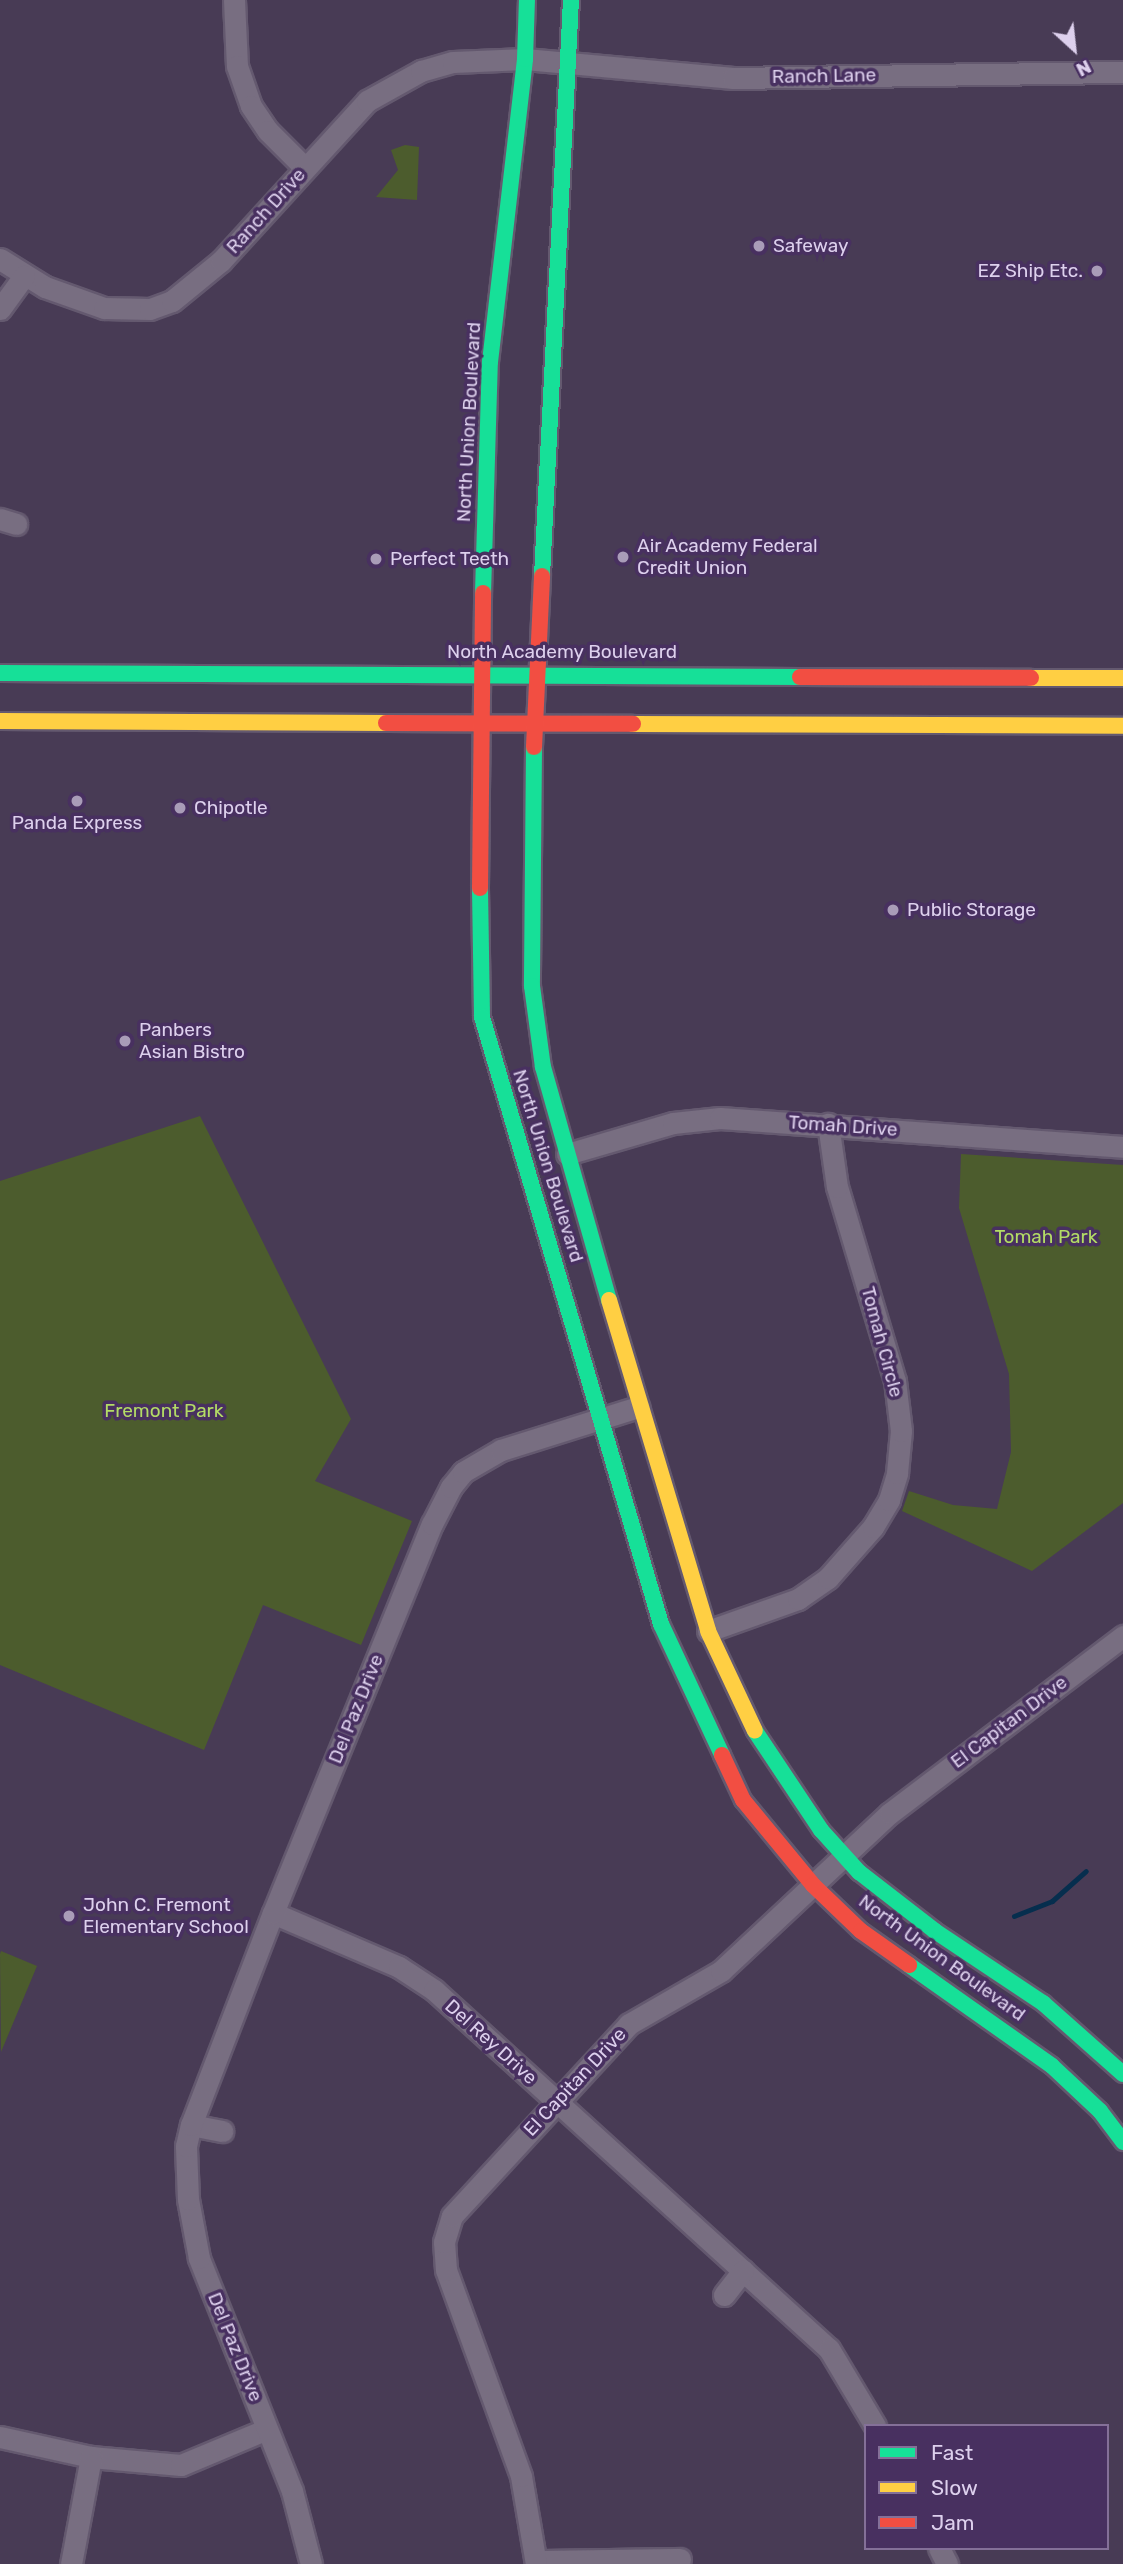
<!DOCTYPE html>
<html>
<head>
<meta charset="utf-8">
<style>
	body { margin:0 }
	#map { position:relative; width:1123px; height:2564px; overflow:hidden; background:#483b55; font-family:Rubik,sans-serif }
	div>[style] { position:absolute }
	.green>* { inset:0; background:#4c5c2d }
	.stream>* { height:5px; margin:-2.5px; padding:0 2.5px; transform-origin:2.5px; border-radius:2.5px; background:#062e4e }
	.roads { filter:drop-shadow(2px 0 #64596f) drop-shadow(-2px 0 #64596f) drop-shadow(0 2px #64596f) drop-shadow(0 -2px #64596f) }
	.street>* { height:21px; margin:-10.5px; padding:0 10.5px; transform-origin:10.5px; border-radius:10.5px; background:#786e81 }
	.fast>* { height:16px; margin:-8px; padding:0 8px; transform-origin:8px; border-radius:8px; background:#16e098 }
	.slow>* { height:16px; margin:-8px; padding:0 8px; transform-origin:8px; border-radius:8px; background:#ffcf43 }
	.jam>* { height:16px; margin:-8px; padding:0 8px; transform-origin:8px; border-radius:8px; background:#f24e42 }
	.dots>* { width:19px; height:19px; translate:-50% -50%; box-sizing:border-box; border:4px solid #483060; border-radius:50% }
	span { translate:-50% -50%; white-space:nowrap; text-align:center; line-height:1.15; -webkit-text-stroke:7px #483060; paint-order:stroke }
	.street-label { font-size:19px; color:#ddd0ed }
	.poi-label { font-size:19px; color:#ddd0ed }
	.left { translate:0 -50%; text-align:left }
	.right { translate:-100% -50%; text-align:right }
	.park-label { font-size:19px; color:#b3dc65 }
	.legend { position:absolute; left:864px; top:2424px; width:245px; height:126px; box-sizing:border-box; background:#483060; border:2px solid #847098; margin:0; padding:9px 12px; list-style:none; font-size:21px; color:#ddd0ed }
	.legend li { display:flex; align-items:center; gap:14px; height:35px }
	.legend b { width:35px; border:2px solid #847098 }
	.north { position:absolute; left:1039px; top:14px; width:70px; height:70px; -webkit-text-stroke:5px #483060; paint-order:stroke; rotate:153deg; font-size:19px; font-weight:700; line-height:28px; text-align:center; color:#ddd0ed }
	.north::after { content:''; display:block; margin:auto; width:24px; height:32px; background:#ddd0ed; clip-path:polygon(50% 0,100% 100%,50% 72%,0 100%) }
</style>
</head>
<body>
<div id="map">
	<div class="green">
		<div style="clip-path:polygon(405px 145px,419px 147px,417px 200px,376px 197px,398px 170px,391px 150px)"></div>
		<div style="clip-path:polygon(200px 1116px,351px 1419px,315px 1481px,412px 1521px,361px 1645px,263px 1605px,204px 1750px,0 1665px,0 1181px)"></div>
		<div style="clip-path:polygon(961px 1154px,1123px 1165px,1123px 1503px,1032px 1571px,902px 1511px,909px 1491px,953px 1505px,997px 1509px,1011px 1452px,1009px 1374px,959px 1208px)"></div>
		<div style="clip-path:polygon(1px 1951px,37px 1966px,1px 2052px,0 1954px)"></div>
	</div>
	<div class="stream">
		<div style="left:1014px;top:1916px;width:41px;rotate:-21.5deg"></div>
		<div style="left:1052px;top:1901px;width:45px;rotate:-41.4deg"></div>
	</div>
	<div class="roads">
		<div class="street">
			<div style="left:234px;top:0;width:66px;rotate:87.4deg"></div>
			<div style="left:237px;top:66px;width:42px;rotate:70.7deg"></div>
			<div style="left:251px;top:106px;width:30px;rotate:56deg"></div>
			<div style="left:268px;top:131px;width:52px;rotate:45deg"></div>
			<div style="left:0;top:259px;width:53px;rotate:31.9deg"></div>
			<div style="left:45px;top:287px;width:63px;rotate:19.6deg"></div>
			<div style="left:104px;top:308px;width:46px;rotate:1.2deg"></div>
			<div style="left:150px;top:309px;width:23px;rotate:-20deg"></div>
			<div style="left:172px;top:301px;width:63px;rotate:-39.2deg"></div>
			<div style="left:221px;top:261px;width:217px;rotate:-47.6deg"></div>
			<div style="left:367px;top:101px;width:62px;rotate:-29.1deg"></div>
			<div style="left:421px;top:71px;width:33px;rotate:-16deg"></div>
			<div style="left:453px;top:62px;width:72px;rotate:-2.4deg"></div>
			<div style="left:525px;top:59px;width:209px;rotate:5.2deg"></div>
			<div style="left:733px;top:78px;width:390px;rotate:-0.9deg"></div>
			<div style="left:0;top:309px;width:41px;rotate:-54deg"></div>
			<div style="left:0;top:519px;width:17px;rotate:17deg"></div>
			<div style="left:567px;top:1154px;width:110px;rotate:-16.3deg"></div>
			<div style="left:673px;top:1123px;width:47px;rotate:-6.1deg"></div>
			<div style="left:720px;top:1118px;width:404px;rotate:4.1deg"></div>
			<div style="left:708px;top:1631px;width:96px;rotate:-19.6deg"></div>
			<div style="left:798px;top:1599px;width:37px;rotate:-35deg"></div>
			<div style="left:828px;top:1578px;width:68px;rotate:-48.6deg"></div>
			<div style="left:873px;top:1527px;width:31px;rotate:-59deg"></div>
			<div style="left:889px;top:1500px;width:28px;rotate:-73deg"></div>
			<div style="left:897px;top:1473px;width:42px;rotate:-84.6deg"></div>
			<div style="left:901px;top:1431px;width:50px;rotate:-96.8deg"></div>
			<div style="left:895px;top:1381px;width:202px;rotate:-106.6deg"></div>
			<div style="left:837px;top:1187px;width:64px;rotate:-98.1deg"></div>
			<div style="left:273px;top:1913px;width:137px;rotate:23.2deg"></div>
			<div style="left:399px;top:1967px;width:42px;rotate:33.3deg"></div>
			<div style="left:434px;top:1990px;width:534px;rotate:42.27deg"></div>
			<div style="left:829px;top:2349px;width:90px;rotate:59.1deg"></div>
			<div style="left:191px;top:2125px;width:32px;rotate:11deg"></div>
			<div style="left:724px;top:2295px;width:31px;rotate:-52deg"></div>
			<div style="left:0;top:2437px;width:93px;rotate:12.4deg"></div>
			<div style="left:91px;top:2457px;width:90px;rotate:5.1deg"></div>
			<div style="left:181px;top:2465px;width:93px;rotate:-22.7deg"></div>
			<div style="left:939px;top:2548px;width:18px;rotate:63deg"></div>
			<div style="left:536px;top:2561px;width:144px;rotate:-0.8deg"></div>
			<div style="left:71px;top:2564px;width:109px;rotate:-79.4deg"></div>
			<div style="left:311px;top:2564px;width:75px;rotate:-104.6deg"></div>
			<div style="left:292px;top:2491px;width:251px;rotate:-111.8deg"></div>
			<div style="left:199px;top:2258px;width:60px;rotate:-100.6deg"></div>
			<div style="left:188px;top:2199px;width:53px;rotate:-92.2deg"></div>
			<div style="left:186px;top:2146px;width:22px;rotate:-77deg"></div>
			<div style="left:191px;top:2125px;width:227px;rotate:-68.9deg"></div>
			<div style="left:273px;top:1913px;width:420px;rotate:-67.8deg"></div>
			<div style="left:432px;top:1524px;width:42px;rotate:-62.8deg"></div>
			<div style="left:451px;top:1487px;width:19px;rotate:-51deg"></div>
			<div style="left:463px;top:1472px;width:44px;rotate:-30.1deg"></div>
			<div style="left:501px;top:1450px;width:144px;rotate:-17.4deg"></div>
			<div style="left:536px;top:2564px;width:89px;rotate:-99.7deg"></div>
			<div style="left:521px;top:2476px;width:219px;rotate:-110deg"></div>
			<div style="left:446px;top:2270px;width:28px;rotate:-94deg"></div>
			<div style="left:444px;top:2242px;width:27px;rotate:-73deg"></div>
			<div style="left:452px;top:2216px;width:261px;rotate:-47.3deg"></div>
			<div style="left:629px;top:2024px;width:106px;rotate:-29.9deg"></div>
			<div style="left:721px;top:1971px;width:231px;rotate:-43.1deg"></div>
			<div style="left:890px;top:1813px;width:293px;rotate:-37.2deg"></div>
		</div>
		<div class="fast">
			<div style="left:542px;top:576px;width:577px;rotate:-87.12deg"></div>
			<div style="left:483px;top:593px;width:231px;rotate:-88.3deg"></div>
			<div style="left:490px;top:362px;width:305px;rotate:-83.4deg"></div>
			<div style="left:525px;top:59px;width:59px;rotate:-88.1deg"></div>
			<div style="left:0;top:673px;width:800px;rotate:0.29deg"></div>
			<div style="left:534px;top:747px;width:239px;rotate:90.5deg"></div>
			<div style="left:532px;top:986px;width:82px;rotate:82.3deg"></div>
			<div style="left:543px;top:1067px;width:242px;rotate:74.2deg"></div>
			<div style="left:480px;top:888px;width:129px;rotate:89.1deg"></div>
			<div style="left:482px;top:1017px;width:633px;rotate:73.57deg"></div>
			<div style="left:661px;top:1624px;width:145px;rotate:65deg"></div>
			<div style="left:755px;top:1731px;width:119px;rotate:56.3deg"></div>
			<div style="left:821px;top:1830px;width:57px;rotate:47.9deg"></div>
			<div style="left:859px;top:1872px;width:96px;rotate:37.8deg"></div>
			<div style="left:935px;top:1931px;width:130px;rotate:33.7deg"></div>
			<div style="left:1043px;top:2003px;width:107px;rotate:41.6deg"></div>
			<div style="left:909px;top:1965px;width:175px;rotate:35.2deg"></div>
			<div style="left:1052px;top:2066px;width:66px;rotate:43.2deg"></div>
			<div style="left:1100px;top:2111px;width:39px;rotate:53deg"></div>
		</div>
		<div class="slow">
			<div style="left:1031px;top:678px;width:92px"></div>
			<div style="left:0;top:721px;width:386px;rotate:0.3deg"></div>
			<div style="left:633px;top:724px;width:490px;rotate:0.2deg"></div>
			<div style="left:609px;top:1300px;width:345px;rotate:73.3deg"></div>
			<div style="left:708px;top:1631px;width:110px;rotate:64.8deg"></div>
		</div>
		<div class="jam">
			<div style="left:800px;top:677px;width:231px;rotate:0.2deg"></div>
			<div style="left:386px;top:723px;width:247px;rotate:0.2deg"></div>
			<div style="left:534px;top:747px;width:171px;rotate:-87.3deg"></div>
			<div style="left:480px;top:888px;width:295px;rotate:-89.4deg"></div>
			<div style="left:722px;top:1755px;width:50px;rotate:65deg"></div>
			<div style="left:743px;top:1800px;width:110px;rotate:50.5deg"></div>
			<div style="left:813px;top:1885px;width:66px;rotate:43.8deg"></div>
			<div style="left:861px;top:1931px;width:59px;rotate:35.3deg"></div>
		</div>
	</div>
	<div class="dots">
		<div style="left:759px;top:246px;background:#a99cb8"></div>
		<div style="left:1097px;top:271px;background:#a99cb8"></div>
		<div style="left:623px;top:557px;background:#a99cb8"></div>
		<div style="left:376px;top:559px;background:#a99cb8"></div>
		<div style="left:77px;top:801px;background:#a99cb8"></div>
		<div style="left:180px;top:808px;background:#a99cb8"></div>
		<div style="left:893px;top:910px;background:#a99cb8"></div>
		<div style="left:125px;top:1041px;background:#a99cb8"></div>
		<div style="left:69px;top:1916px;background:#a99cb8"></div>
	</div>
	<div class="street-label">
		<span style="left:824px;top:76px;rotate:-1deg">Ranch Lane</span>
		<span style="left:266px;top:211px;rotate:-48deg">Ranch Drive</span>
		<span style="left:469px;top:422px;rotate:-87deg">North Union Boulevard</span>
		<span style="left:562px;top:652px">North Academy Boulevard</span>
		<span style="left:843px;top:1126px;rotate:4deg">Tomah Drive</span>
		<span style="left:548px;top:1166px;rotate:73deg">North Union Boulevard</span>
		<span style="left:882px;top:1342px;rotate:75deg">Tomah Circle</span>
		<span style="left:356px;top:1709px;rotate:-68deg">Del Paz Drive</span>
		<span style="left:1009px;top:1722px;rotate:-37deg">El Capitan Drive</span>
		<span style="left:942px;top:1958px;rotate:36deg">North Union Boulevard</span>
		<span style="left:491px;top:2042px;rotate:42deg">Del Rey Drive</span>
		<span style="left:575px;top:2082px;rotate:-47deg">El Capitan Drive</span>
		<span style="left:235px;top:2347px;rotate:68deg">Del Paz Drive</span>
	</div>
	<div class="poi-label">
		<span class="left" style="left:773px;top:246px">Safeway</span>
		<span class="right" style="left:1083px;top:271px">EZ Ship Etc.</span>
		<span class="left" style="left:637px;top:557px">Air Academy Federal<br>Credit Union</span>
		<span class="left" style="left:390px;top:559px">Perfect Teeth</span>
		<span class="left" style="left:194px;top:808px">Chipotle</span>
		<span style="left:77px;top:823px">Panda Express</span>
		<span class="left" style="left:907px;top:910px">Public Storage</span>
		<span class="left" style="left:139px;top:1041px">Panbers<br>Asian Bistro</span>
		<span class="left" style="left:83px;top:1916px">John C. Fremont<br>Elementary School</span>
	</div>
	<div class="park-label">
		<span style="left:1046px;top:1237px">Tomah Park</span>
		<span style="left:164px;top:1411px">Fremont Park</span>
	</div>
	<ul class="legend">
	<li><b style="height:9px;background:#16e098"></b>Fast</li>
	<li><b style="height:9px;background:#ffcf43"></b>Slow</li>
	<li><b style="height:9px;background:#f24e42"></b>Jam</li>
	</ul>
	<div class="north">N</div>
</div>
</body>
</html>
